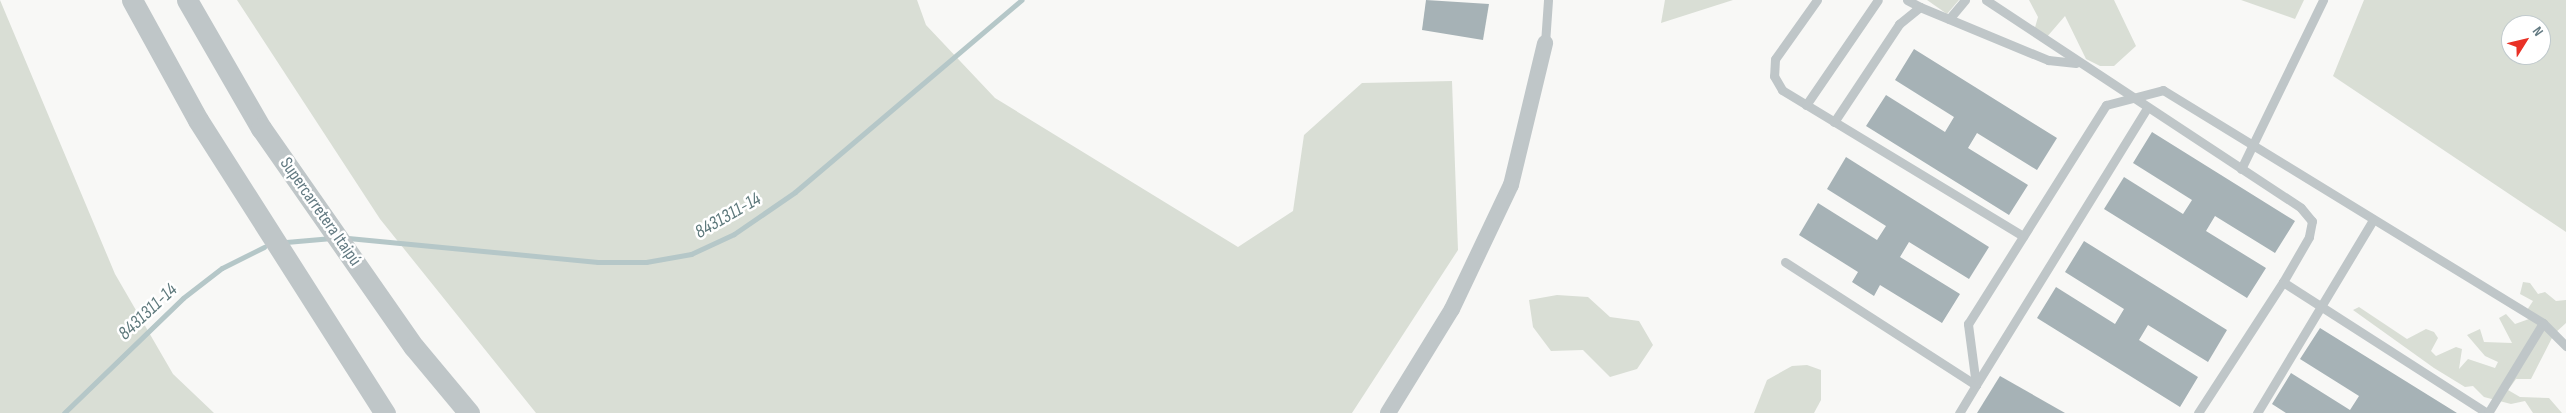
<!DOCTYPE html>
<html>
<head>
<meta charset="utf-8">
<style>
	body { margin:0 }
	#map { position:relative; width:2566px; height:413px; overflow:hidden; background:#f8f8f6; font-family:"Sofia Sans Condensed",sans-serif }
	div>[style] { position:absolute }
	.green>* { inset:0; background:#d9ded5 }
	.stream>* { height:5px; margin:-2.5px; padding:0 2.5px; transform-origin:2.5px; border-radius:2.5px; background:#b5c7c8 }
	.building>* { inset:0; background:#a6b2b6 }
	.service>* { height:9px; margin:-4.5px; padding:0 4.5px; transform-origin:4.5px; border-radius:4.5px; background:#bfc6c8 }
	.minor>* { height:16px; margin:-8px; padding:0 8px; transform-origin:8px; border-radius:8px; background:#bfc6c8 }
	.tertiary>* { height:21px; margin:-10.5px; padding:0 10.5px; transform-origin:10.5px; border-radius:10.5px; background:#bfc6c8 }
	span { translate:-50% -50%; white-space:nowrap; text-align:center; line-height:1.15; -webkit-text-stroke:5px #fff; paint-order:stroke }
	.street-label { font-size:18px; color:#637a82 }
	.water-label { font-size:19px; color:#5e797c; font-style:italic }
	.north { position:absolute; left:2501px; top:15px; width:50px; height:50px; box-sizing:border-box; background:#fff; border:1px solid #c1cacd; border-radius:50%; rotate:54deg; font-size:14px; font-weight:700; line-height:20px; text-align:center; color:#637a82 }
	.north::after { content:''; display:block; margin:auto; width:18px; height:22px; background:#e93126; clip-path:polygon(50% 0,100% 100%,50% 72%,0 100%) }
</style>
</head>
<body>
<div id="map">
	<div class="green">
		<div style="clip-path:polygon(0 0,115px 274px,173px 374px,214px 413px,0 413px)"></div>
		<div style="clip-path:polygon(237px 0,917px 0,926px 25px,995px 98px,1238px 247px,1293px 211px,1304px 135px,1362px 83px,1452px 81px,1458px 250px,1352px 413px,536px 413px,380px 219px)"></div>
		<div style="clip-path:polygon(1665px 0,1733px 0,1661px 23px)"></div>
		<div style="clip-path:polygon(1927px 0,1959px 0,1947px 14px)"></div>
		<div style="clip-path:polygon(2029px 0,2114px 0,2136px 46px,2114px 66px,2100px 66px,2086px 59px,2065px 16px,2046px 38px,2034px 31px,2038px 17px)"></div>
		<div style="clip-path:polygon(2241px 0,2304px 0,2295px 19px)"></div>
		<div style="clip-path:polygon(evenodd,2364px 0,2566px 0,2566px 232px,2333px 76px,2364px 0,2511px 25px,2541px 25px,2541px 55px,2511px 55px,2511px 25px)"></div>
		<div style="clip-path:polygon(2523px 282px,2530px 283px,2538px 294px,2545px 292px,2556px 301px,2566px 300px,2566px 323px,2554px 334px,2531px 379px,2516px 379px,2508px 390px,2520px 397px,2549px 398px,2562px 413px,2533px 413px,2525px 401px,2511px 404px,2484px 397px,2473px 386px,2465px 387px,2434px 368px,2353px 310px,2359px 307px,2407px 339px,2426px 329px,2434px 332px,2438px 338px,2431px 351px,2436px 356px,2456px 347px,2462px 349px,2459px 369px,2468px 359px,2495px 368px,2498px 362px,2485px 356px,2467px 335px,2480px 329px,2484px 342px,2512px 343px,2499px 318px,2506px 314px,2515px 324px,2529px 319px,2525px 313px,2533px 301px,2520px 294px)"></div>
		<div style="clip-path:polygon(1557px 295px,1588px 297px,1610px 317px,1639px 321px,1653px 345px,1637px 369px,1610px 377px,1583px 350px,1551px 351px,1533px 327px,1529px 300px)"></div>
		<div style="clip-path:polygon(1807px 365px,1821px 370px,1821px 400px,1814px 413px,1754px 413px,1767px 380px,1792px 366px)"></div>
	</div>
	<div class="stream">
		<div style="left:348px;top:238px;width:251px;rotate:5.5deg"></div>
		<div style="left:598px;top:262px;width:48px"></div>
		<div style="left:646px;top:262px;width:46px;rotate:-10.1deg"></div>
		<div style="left:691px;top:254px;width:47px;rotate:-24.9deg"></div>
		<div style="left:734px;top:234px;width:74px;rotate:-34.5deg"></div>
		<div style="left:795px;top:192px;width:297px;rotate:-40.3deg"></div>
		<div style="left:286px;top:242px;width:46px;rotate:-5deg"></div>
		<div style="left:64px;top:413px;width:165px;rotate:-44deg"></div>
		<div style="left:183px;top:298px;width:49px;rotate:-37.6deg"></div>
		<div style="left:222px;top:268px;width:47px;rotate:-26.6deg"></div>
	</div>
	<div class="building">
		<div style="clip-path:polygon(1426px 0,1489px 4px,1483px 40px,1422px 30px)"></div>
		<div style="clip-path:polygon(1914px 49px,2057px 138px,2037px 170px,1977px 133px,1968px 148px,2028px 185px,2009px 215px,1866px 126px,1886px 95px,1945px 132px,1954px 117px,1895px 80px)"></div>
		<div style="clip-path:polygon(2152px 132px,2295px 221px,2275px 253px,2215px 216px,2206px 231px,2266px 268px,2247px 298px,2104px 209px,2124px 177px,2183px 214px,2192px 200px,2133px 163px)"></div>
		<div style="clip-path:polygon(1846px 157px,1989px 247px,1969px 279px,1909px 242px,1900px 257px,1960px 294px,1942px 323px,1880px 285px,1874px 296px,1852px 282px,1858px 272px,1799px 235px,1818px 203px,1877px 240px,1886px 226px,1827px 189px)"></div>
		<div style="clip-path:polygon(2084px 241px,2227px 330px,2208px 362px,2148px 325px,2139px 340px,2198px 377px,2180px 407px,2037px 318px,2056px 287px,2115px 324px,2124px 309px,2065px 272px)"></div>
		<div style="clip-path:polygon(2320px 328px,2457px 413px,2286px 413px,2272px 404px,2291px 373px,2350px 410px,2359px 396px,2300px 359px)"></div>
		<div style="clip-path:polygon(2000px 376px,2065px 413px,1977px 413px)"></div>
	</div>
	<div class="service">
		<div style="left:1817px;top:0;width:72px;rotate:125.4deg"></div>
		<div style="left:1775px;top:59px;width:17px;rotate:93deg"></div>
		<div style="left:1774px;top:76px;width:16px;rotate:60deg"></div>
		<div style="left:1782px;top:90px;width:282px;rotate:31.2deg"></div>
		<div style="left:1907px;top:0;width:15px;rotate:28deg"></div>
		<div style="left:1986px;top:0;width:377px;rotate:33.4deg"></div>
		<div style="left:2301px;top:208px;width:17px;rotate:50deg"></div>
		<div style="left:2312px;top:221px;width:16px;rotate:101deg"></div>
		<div style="left:2309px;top:237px;width:52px;rotate:120deg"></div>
		<div style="left:2283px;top:282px;width:156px;rotate:123deg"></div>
		<div style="left:1949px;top:19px;width:25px;rotate:-50deg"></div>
		<div style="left:1545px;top:43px;width:43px;rotate:-86deg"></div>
		<div style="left:1806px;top:105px;width:127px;rotate:-55.6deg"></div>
		<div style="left:2147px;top:108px;width:326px;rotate:121.7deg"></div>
		<div style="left:1976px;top:385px;width:62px;rotate:-97.5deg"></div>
		<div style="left:1968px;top:324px;width:259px;rotate:-57.8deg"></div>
		<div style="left:2106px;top:105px;width:59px;rotate:-14.7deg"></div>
		<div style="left:2163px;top:90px;width:446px;rotate:31.5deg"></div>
		<div style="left:2543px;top:323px;width:33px;rotate:45deg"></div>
		<div style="left:1834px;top:122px;width:118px;rotate:-56.4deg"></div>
		<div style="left:1899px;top:24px;width:27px;rotate:-39deg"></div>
		<div style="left:1920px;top:7px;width:139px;rotate:22.5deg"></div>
		<div style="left:2048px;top:60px;width:28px;rotate:6deg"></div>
		<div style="left:2241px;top:169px;width:188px;rotate:-64.1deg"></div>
		<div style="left:1785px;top:262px;width:227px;rotate:32.8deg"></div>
		<div style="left:1976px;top:385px;width:33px;rotate:121deg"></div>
		<div style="left:2283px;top:282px;width:242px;rotate:32.7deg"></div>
		<div style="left:2257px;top:413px;width:225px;rotate:-59deg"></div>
		<div style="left:2488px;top:413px;width:105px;rotate:-58.6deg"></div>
	</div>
	<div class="minor">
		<div style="left:1388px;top:413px;width:122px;rotate:-58.4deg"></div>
		<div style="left:1452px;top:309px;width:137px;rotate:-64.6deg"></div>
		<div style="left:1511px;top:185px;width:146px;rotate:-76.5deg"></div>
	</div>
	<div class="tertiary">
		<div style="left:132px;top:0;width:137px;rotate:61.2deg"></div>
		<div style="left:198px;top:120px;width:348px;rotate:57.5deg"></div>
		<div style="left:187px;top:0;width:148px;rotate:60deg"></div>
		<div style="left:261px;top:128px;width:267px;rotate:55.1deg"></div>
		<div style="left:414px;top:347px;width:86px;rotate:50.2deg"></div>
	</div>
	<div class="street-label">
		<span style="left:320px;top:212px;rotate:55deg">Supercarretera Itaipú</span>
	</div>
	<div class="water-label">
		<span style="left:728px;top:216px;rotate:-30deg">8431311-14</span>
		<span style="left:148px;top:312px;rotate:-43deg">8431311-14</span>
	</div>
	<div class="north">N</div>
</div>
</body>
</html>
